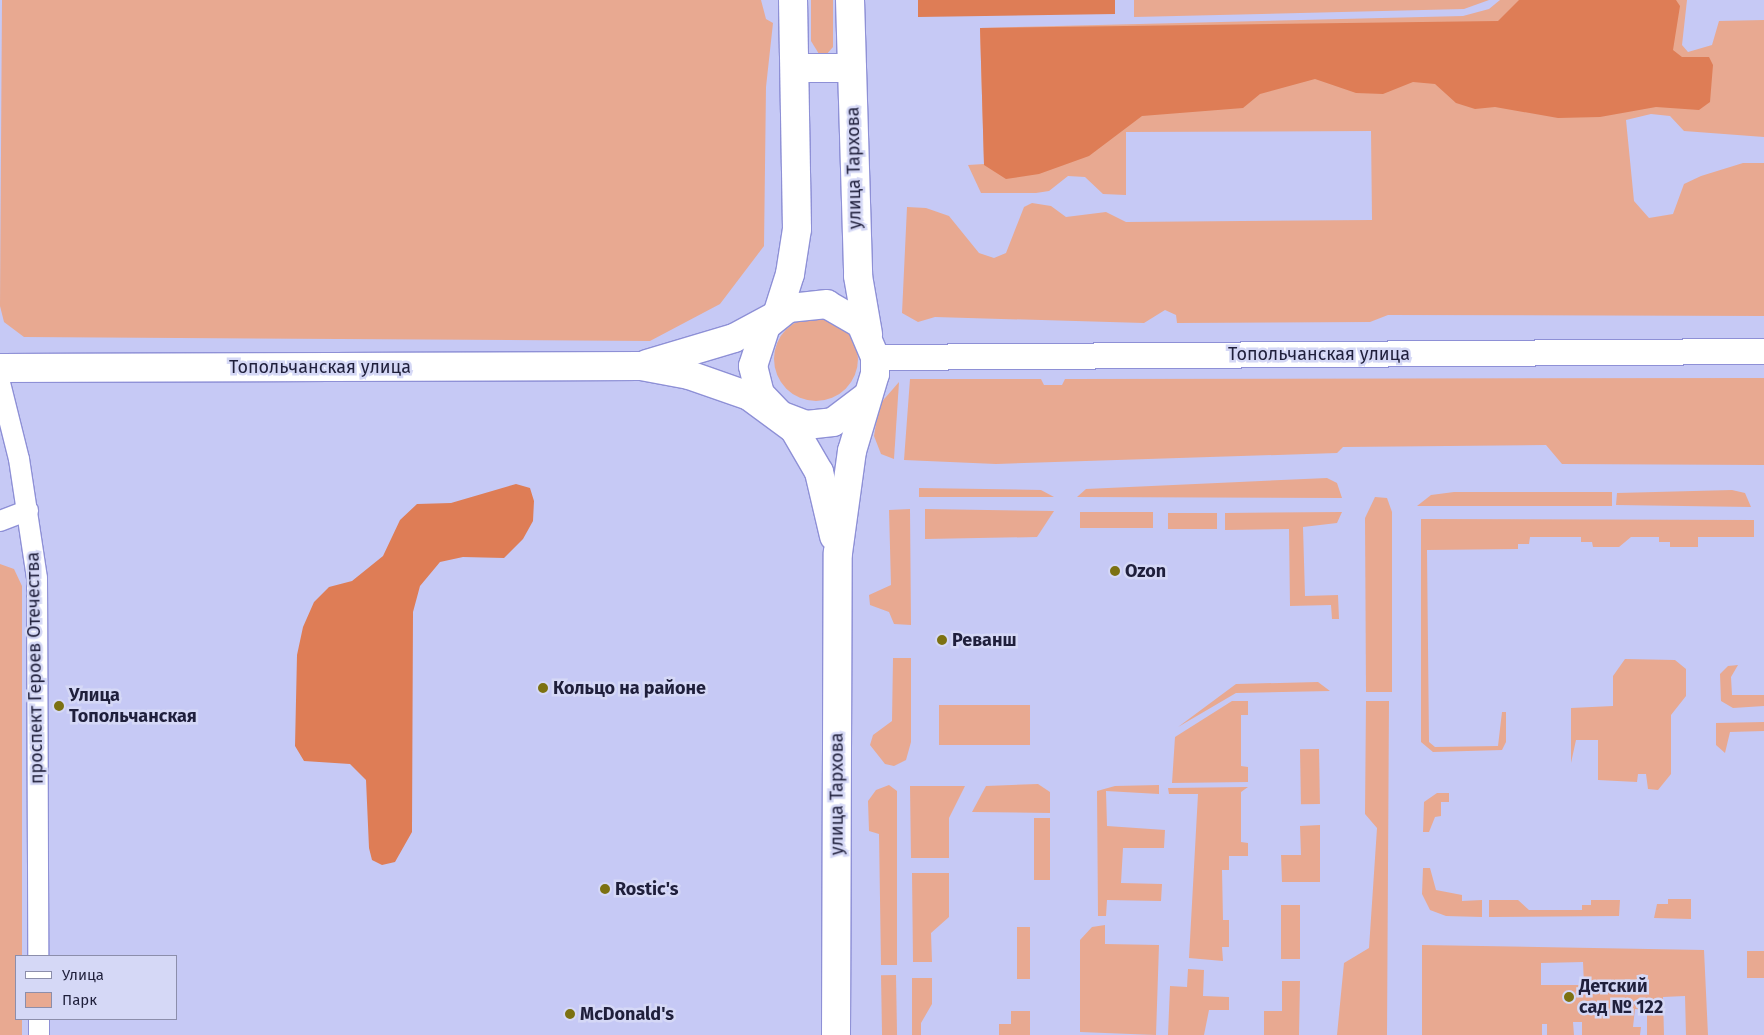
<!DOCTYPE html>
<html>
<head>
<meta charset="utf-8">
<style>
	body { margin:0 }
	#map { position:relative; width:1764px; height:1035px; overflow:hidden; background:#c6c9f5; font-family:"Fira Sans",sans-serif }
	div>[style] { position:absolute }
	.green>* { inset:0; background:#e8a991; transform-origin:0 0 }
	.round { border-radius:50% }
	.forest>* { inset:0; background:#de7d56 }
	.roads { filter:drop-shadow(1px 0 #8e90d6) drop-shadow(-1px 0 #8e90d6) drop-shadow(0 1px #8e90d6) drop-shadow(0 -1px #8e90d6) }
	.minor>* { height:20px; margin:-10px; padding:0 10px; transform-origin:10px; border-radius:10px; background:#fff }
	.tertiary>* { height:25px; margin:-12.5px; padding:0 12.5px; transform-origin:12.5px; border-radius:12.5px; background:#fff }
	.secondary>* { height:28px; margin:-14px; padding:0 14px; transform-origin:14px; border-radius:14px; background:#fff }
	.dots>* { width:14px; height:14px; translate:-50% -50%; box-sizing:border-box; border:2px solid #d5d8f6; border-radius:50% }
	span { translate:-50% -50%; white-space:nowrap; text-align:center; line-height:1.15; -webkit-text-stroke:5px #d5d8f6; paint-order:stroke }
	.street-label { font-size:18px; color:#1f1f3b }
	.poi-label { font-size:18px; color:#1f1f3b; font-weight:700 }
	.left { translate:0 -50%; text-align:left }
	.legend { position:absolute; left:15px; top:955px; width:162px; height:65px; box-sizing:border-box; background:#d5d8f6; border:1px solid #8c8eab; margin:0; padding:6px 9px; list-style:none; font-size:15px; color:#1f1f3b }
	.legend li { display:flex; align-items:center; gap:10px; height:25px }
	.legend b { width:25px; border:1px solid #8c8eab }
</style>
</head>
<body>
<div id="map">
	<div class="green">
		<div style="clip-path:polygon(2px 0,761px 0,766px 19px,773px 23px,766px 87px,764px 246px,720px 304px,650px 341px,24px 337px,4px 322px,0 306px)"></div>
		<div style="clip-path:polygon(811px 0,833px 0,833px 47px,826px 55px,819px 54px,811px 41px)"></div>
		<div style="clip-path:polygon(1134px 0,1489px 0,1464px 9px,1134px 17px)"></div>
		<div style="clip-path:polygon(1500px 0,1687px 0,1682px 45px,1688px 52px,1712px 45px,1719px 21px,1764px 20px,1764px 137px,1684px 131px,1670px 116px,1651px 114px,1626px 120px,1634px 201px,1649px 218px,1673px 214px,1684px 184px,1701px 176px,1743px 163px,1764px 163px,1764px 316px,1388px 315px,1370px 322px,1177px 323px,1176px 315px,1165px 310px,1144px 323px,935px 317px,918px 322px,902px 313px,907px 207px,926px 208px,949px 216px,979px 253px,994px 258px,1006px 253px,1024px 207px,1032px 203px,1051px 206px,1066px 217px,1106px 212px,1126px 222px,1372px 220px,1371px 131px,1126px 132px,1126px 195px,1103px 194px,1085px 177px,1068px 176px,1049px 191px,1036px 193px,981px 193px,968px 165px,984px 164px,980px 28px,1463px 16px,1489px 9px)"></div>
		<div class="round" style="left:774px;top:317px;width:84px;height:84px"></div>
		<div style="clip-path:polygon(1764px 378px,1764px 465px,1562px 464px,1546px 445px,1343px 447px,1337px 453px,996px 464px,904px 460px,910px 379px,1041px 379px,1044px 385px,1062px 385px,1065px 379px)"></div>
		<div style="clip-path:polygon(899px 382px,894px 459px,881px 454px,874px 436px,879px 405px)"></div>
		<div style="clip-path:polygon(1327px 478px,1337px 483px,1342px 498px,1077px 497px,1086px 489px)"></div>
		<div style="clip-path:polygon(919px 488px,1041px 490px,1054px 497px,919px 497px)"></div>
		<div style="clip-path:polygon(1732px 490px,1745px 493px,1751px 507px,1616px 505px,1617px 493px)"></div>
		<div style="clip-path:polygon(1454px 492px,1612px 492px,1612px 506px,1417px 506px,1431px 495px)"></div>
		<div style="clip-path:polygon(1375px 497px,1387px 498px,1392px 512px,1392px 692px,1366px 692px,1365px 518px)"></div>
		<div style="clip-path:polygon(910px 509px,911px 625px,894px 624px,889px 612px,870px 605px,869px 595px,891px 585px,889px 510px)"></div>
		<div style="clip-path:polygon(925px 509px,1054px 511px,1037px 537px,925px 539px)"></div>
		<div style="left:1080px;top:512px;width:73px;height:16px"></div>
		<div style="clip-path:polygon(1342px 512px,1337px 523px,1303px 527px,1305px 596px,1338px 595px,1339px 619px,1332px 619px,1331px 605px,1290px 606px,1289px 529px,1225px 530px,1225px 513px)"></div>
		<div style="left:1168px;top:513px;width:49px;height:16px"></div>
		<div style="clip-path:polygon(1421px 519px,1754px 520px,1754px 537px,1698px 537px,1698px 547px,1670px 547px,1670px 542px,1659px 542px,1659px 537px,1631px 537px,1619px 547px,1593px 547px,1592px 542px,1581px 542px,1581px 537px,1530px 537px,1529px 544px,1518px 544px,1518px 549px,1427px 550px,1429px 742px,1435px 747px,1498px 746px,1502px 712px,1506px 712px,1506px 742px,1502px 750px,1433px 752px,1421px 742px)"></div>
		<div style="clip-path:polygon(0 564px,14px 569px,22px 586px,22px 956px,16px 956px,16px 1019px,22px 1019px,22px 1035px,0 1035px)"></div>
		<div style="clip-path:polygon(893px 658px,911px 658px,911px 742px,906px 760px,894px 766px,885px 764px,870px 745px,873px 735px,892px 721px)"></div>
		<div style="clip-path:polygon(1625px 659px,1675px 660px,1686px 669px,1686px 696px,1671px 715px,1671px 774px,1658px 790px,1648px 789px,1646px 774px,1638px 774px,1637px 782px,1598px 780px,1598px 740px,1576px 740px,1571px 763px,1571px 708px,1613px 706px,1613px 676px)"></div>
		<div style="clip-path:polygon(1738px 665px,1731px 677px,1732px 695px,1764px 695px,1764px 706px,1733px 708px,1721px 701px,1720px 674px,1728px 666px)"></div>
		<div style="clip-path:polygon(1318px 682px,1330px 691px,1236px 693px,1178px 727px,1236px 684px)"></div>
		<div style="clip-path:polygon(1232px 701px,1248px 701px,1248px 715px,1241px 715px,1241px 766px,1248px 767px,1248px 782px,1172px 783px,1175px 737px)"></div>
		<div style="clip-path:polygon(1366px 701px,1389px 701px,1387px 1035px,1337px 1035px,1344px 963px,1369px 948px,1377px 828px,1365px 814px)"></div>
		<div style="left:1030px;top:705px;width:40px;height:91px;rotate:90deg"></div>
		<div style="clip-path:polygon(1764px 722px,1764px 731px,1730px 732px,1725px 753px,1716px 745px,1716px 723px)"></div>
		<div style="left:1319px;top:749px;width:55px;height:19px;rotate:89deg"></div>
		<div style="clip-path:polygon(1038px 784px,1050px 792px,1050px 813px,972px 812px,986px 786px)"></div>
		<div style="clip-path:polygon(889px 785px,897px 791px,897px 965px,881px 965px,879px 834px,869px 831px,868px 801px,876px 790px)"></div>
		<div style="clip-path:polygon(1159px 785px,1159px 794px,1106px 791px,1107px 826px,1165px 830px,1164px 848px,1123px 848px,1121px 883px,1162px 884px,1161px 901px,1107px 900px,1106px 916px,1098px 916px,1097px 791px,1115px 786px)"></div>
		<div style="clip-path:polygon(910px 786px,965px 786px,949px 818px,949px 858px,911px 858px)"></div>
		<div style="clip-path:polygon(1248px 787px,1241px 792px,1241px 842px,1248px 843px,1248px 856px,1229px 856px,1229px 870px,1222px 870px,1223px 920px,1229px 920px,1229px 947px,1222px 947px,1223px 961px,1189px 958px,1198px 794px,1169px 794px,1168px 788px)"></div>
		<div style="clip-path:polygon(1437px 793px,1449px 793px,1449px 802px,1441px 802px,1441px 816px,1435px 817px,1429px 832px,1423px 832px,1424px 802px)"></div>
		<div style="left:1050px;top:818px;width:62px;height:16px;rotate:90deg"></div>
		<div style="clip-path:polygon(1320px 825px,1320px 882px,1282px 882px,1281px 855px,1301px 855px,1300px 826px)"></div>
		<div style="clip-path:polygon(1423px 868px,1430px 868px,1436px 890px,1462px 895px,1462px 901px,1482px 900px,1482px 917px,1446px 916px,1430px 910px,1422px 894px)"></div>
		<div style="clip-path:polygon(912px 873px,949px 873px,949px 917px,931px 933px,932px 962px,913px 962px)"></div>
		<div style="clip-path:polygon(1668px 899px,1691px 899px,1691px 919px,1654px 918px,1657px 904px,1668px 904px)"></div>
		<div style="clip-path:polygon(1489px 900px,1518px 900px,1529px 910px,1582px 910px,1582px 905px,1591px 905px,1591px 900px,1620px 900px,1619px 916px,1489px 917px)"></div>
		<div style="left:1281px;top:905px;width:19px;height:54px"></div>
		<div style="clip-path:polygon(1105px 925px,1105px 944px,1159px 945px,1156px 1035px,1080px 1032px,1080px 940px,1092px 927px)"></div>
		<div style="left:1017px;top:927px;width:13px;height:52px"></div>
		<div style="clip-path:polygon(evenodd,1422px 945px,1704px 950px,1708px 1035px,1686px 1035px,1685px 996px,1663px 997px,1664px 1035px,1647px 1035px,1647px 1010px,1635px 1009px,1633px 1027px,1641px 1027px,1640px 1035px,1582px 1035px,1582px 1022px,1573px 1022px,1574px 1035px,1547px 1035px,1547px 1024px,1542px 1024px,1542px 1035px,1422px 1035px,1422px 945px,1583px 962px,1584px 985px,1541px 985px,1541px 963px,1583px 962px)"></div>
		<div style="left:1747px;top:951px;width:17px;height:27px"></div>
		<div style="clip-path:polygon(1188px 969px,1204px 970px,1203px 996px,1229px 997px,1229px 1010px,1209px 1010px,1204px 1035px,1168px 1035px,1170px 986px,1187px 987px)"></div>
		<div style="left:896px;top:975px;width:60px;height:15px;rotate:89deg"></div>
		<div style="clip-path:polygon(912px 978px,932px 978px,932px 1004px,921px 1023px,921px 1035px,912px 1035px)"></div>
		<div style="clip-path:polygon(1282px 981px,1300px 981px,1299px 1035px,1264px 1035px,1264px 1011px,1282px 1011px)"></div>
		<div style="clip-path:polygon(1011px 1011px,1030px 1011px,1030px 1035px,999px 1035px,999px 1024px,1011px 1024px)"></div>
	</div>
	<div class="forest">
		<div style="clip-path:polygon(918px 0,1115px 0,1115px 14px,918px 17px)"></div>
		<div style="clip-path:polygon(1519px 0,1676px 0,1680px 6px,1673px 50px,1682px 57px,1709px 57px,1713px 65px,1710px 102px,1699px 110px,1656px 107px,1600px 117px,1558px 118px,1495px 107px,1475px 109px,1456px 103px,1435px 84px,1413px 82px,1383px 94px,1356px 93px,1315px 79px,1260px 94px,1243px 108px,1142px 116px,1089px 156px,1039px 174px,1006px 179px,984px 165px,980px 28px,1498px 21px)"></div>
		<div style="clip-path:polygon(516px 484px,530px 488px,534px 501px,533px 521px,523px 539px,504px 558px,463px 557px,440px 562px,420px 586px,413px 612px,412px 832px,395px 862px,382px 865px,372px 860px,369px 848px,366px 780px,350px 764px,304px 761px,295px 746px,297px 655px,303px 627px,314px 602px,329px 587px,352px 581px,383px 556px,400px 520px,417px 504px,451px 503px)"></div>
	</div>
	<div class="roads">
		<div class="minor">
			<div style="left:0;top:383px;width:78px;rotate:76deg"></div>
			<div style="left:19px;top:459px;width:120px;rotate:81.4deg"></div>
			<div style="left:37px;top:578px;width:378px;rotate:89.8deg"></div>
			<div style="left:0;top:521px;width:30px;rotate:-21deg"></div>
			<div style="left:39px;top:1019px;width:16px;rotate:90deg"></div>
		</div>
		<div class="tertiary">
			<div style="left:875px;top:357px;width:889px;rotate:-0.39deg"></div>
		</div>
		<div class="secondary">
			<div style="left:850px;top:0;width:276px;rotate:88.3deg"></div>
			<div style="left:858px;top:276px;width:59px;rotate:80.2deg"></div>
			<div style="left:796px;top:68px;width:56px"></div>
			<div style="left:647px;top:364px;width:91px;rotate:-16.6deg"></div>
			<div style="left:734px;top:338px;width:49px;rotate:-28.1deg"></div>
			<div style="left:777px;top:315px;width:43px;rotate:-72.4deg"></div>
			<div style="left:790px;top:274px;width:46px;rotate:-81.2deg"></div>
			<div style="left:797px;top:229px;width:229px;rotate:-91deg"></div>
			<div style="left:0;top:368px;width:641px;rotate:-0.18deg"></div>
			<div style="left:641px;top:366px;width:49px;rotate:10.6deg"></div>
			<div style="left:689px;top:375px;width:64px;rotate:19.3deg"></div>
			<div style="left:749px;top:396px;width:56px;rotate:36.3deg"></div>
			<div style="left:794px;top:429px;width:50px;rotate:59.8deg"></div>
			<div style="left:819px;top:472px;width:66px;rotate:76.8deg"></div>
			<div style="left:836px;top:1035px;width:482px;rotate:-89.8deg"></div>
			<div style="left:838px;top:553px;width:103px;rotate:-82.2deg"></div>
			<div style="left:852px;top:451px;width:80px;rotate:-73.4deg"></div>
			<div style="left:875px;top:374px;width:17px;rotate:-90deg"></div>
			<div style="left:875px;top:357px;width:36px;rotate:-113deg"></div>
			<div style="left:861px;top:324px;width:39px;rotate:-150deg"></div>
			<div style="left:827px;top:304px;width:39px;rotate:174deg"></div>
			<div style="left:788px;top:308px;width:28px;rotate:141deg"></div>
			<div style="left:766px;top:326px;width:42px;rotate:108deg"></div>
			<div style="left:753px;top:366px;width:29px;rotate:76deg"></div>
			<div style="left:760px;top:394px;width:29px;rotate:46deg"></div>
			<div style="left:780px;top:415px;width:28px;rotate:21deg"></div>
			<div style="left:806px;top:425px;width:27px;rotate:-6deg"></div>
			<div style="left:833px;top:422px;width:41px;rotate:-37.1deg"></div>
		</div>
	</div>
	<div class="dots">
		<div style="left:1115px;top:571px;background:#7c7111"></div>
		<div style="left:942px;top:640px;background:#7c7111"></div>
		<div style="left:543px;top:688px;background:#7c7111"></div>
		<div style="left:59px;top:706px;background:#7c7111"></div>
		<div style="left:605px;top:889px;background:#7c7111"></div>
		<div style="left:1569px;top:997px;background:#7c7111"></div>
		<div style="left:570px;top:1014px;background:#7c7111"></div>
	</div>
	<div class="street-label">
		<span style="left:854px;top:168px;rotate:-91deg">улица Тархова</span>
		<span style="left:1319px;top:354px">Топольчанская улица</span>
		<span style="left:320px;top:367px">Топольчанская улица</span>
		<span style="left:35px;top:668px;rotate:-91deg">проспект Героев Отечества</span>
		<span style="left:837px;top:794px;rotate:-90deg">улица Тархова</span>
	</div>
	<div class="poi-label">
		<span class="left" style="left:1125px;top:571px">Ozon</span>
		<span class="left" style="left:952px;top:640px">Реванш</span>
		<span class="left" style="left:553px;top:688px">Кольцо на районе</span>
		<span class="left" style="left:69px;top:706px">Улица<br>Топольчанская</span>
		<span class="left" style="left:615px;top:889px">Rostic's</span>
		<span class="left" style="left:1579px;top:997px">Детский<br>сад № 122</span>
		<span class="left" style="left:580px;top:1014px">McDonald's</span>
	</div>
	<ul class="legend">
	<li><b style="height:6px;background:#fff"></b>Улица</li>
	<li><b style="height:14px;background:#e8a991"></b>Парк</li>
	</ul>
</div>
</body>
</html>
